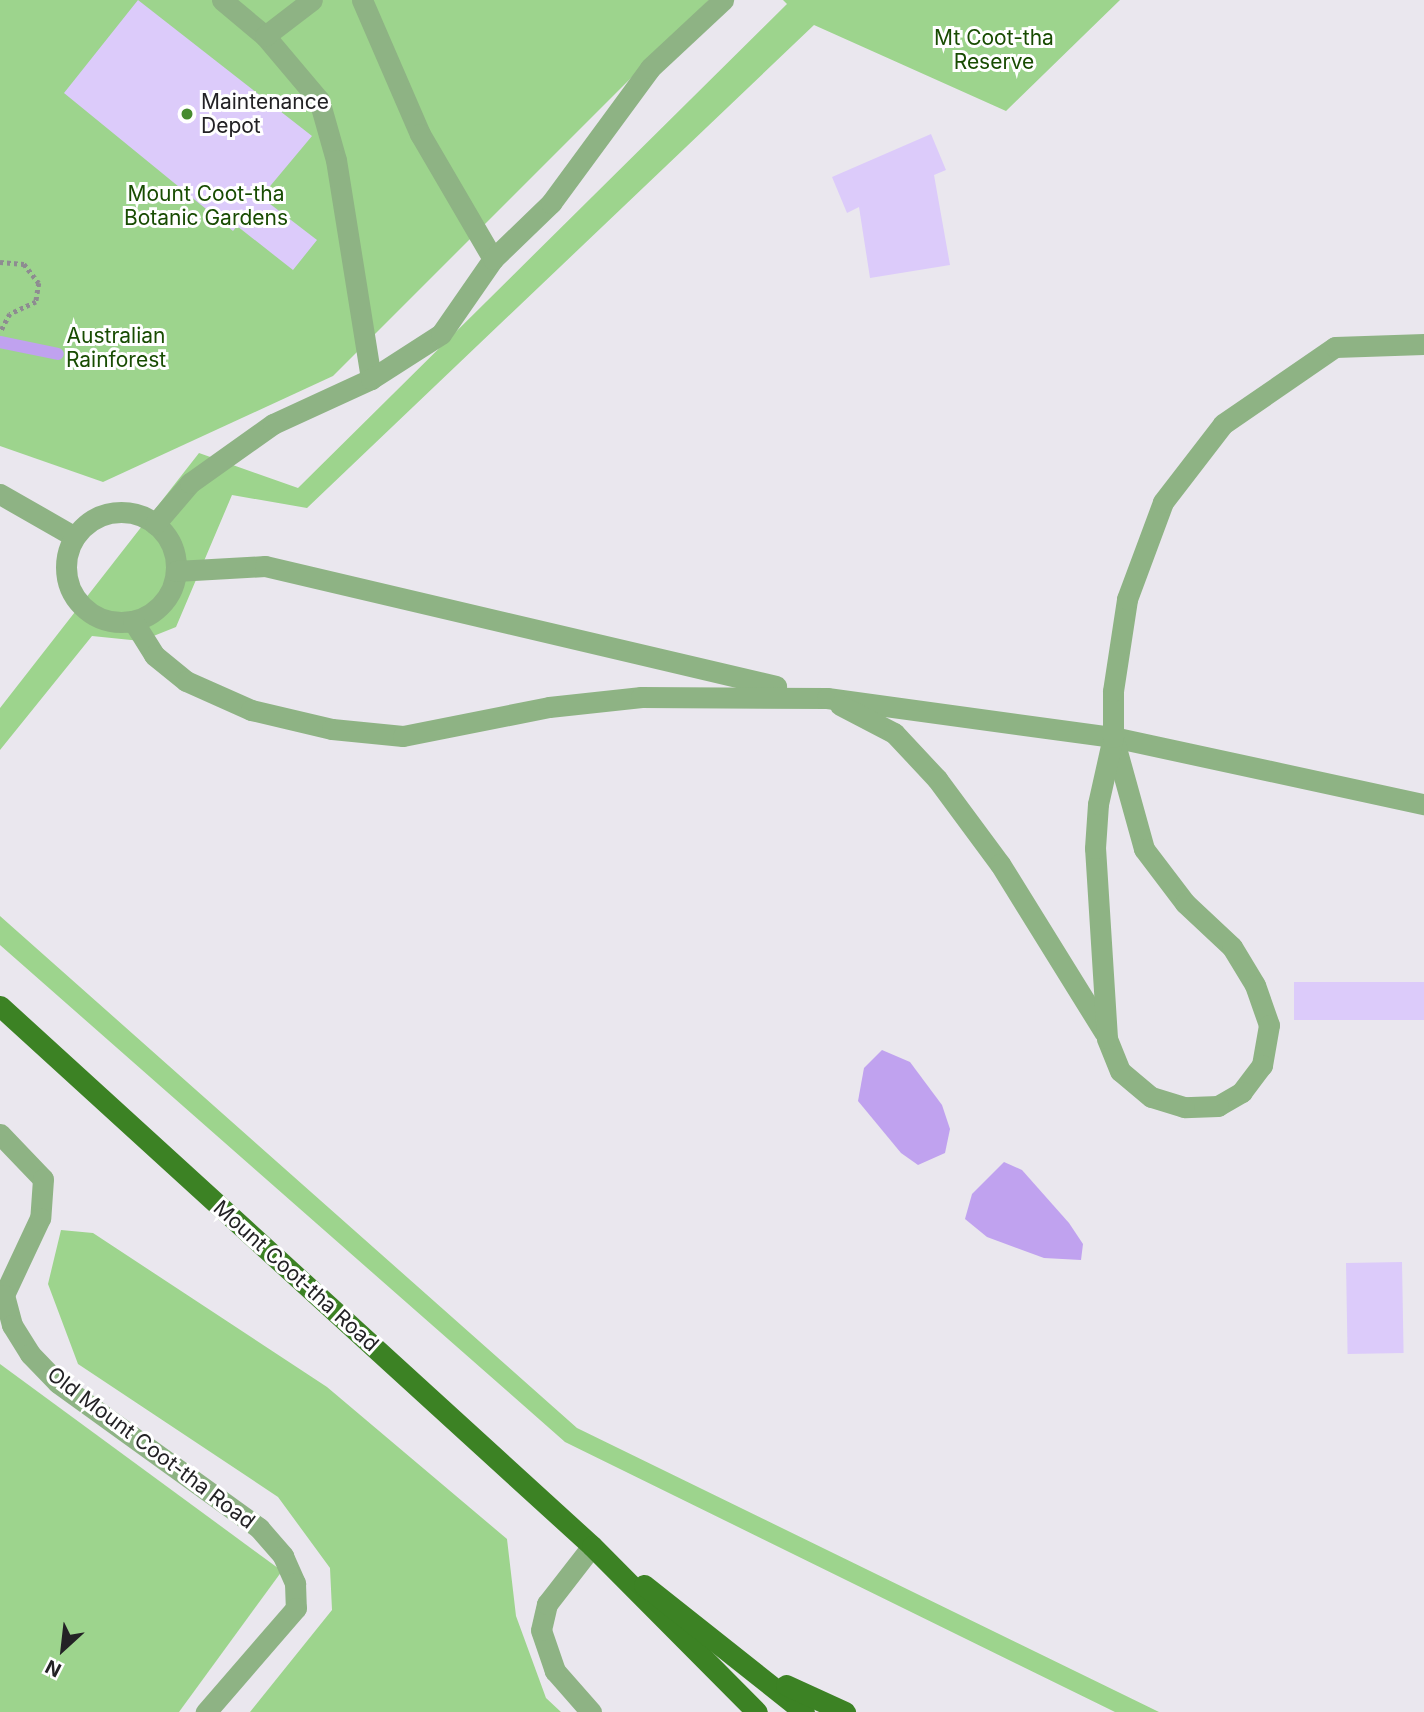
<!DOCTYPE html>
<html>
<head>
<meta charset="utf-8">
<style>
	body { margin:0 }
	#map { position:relative; width:1424px; height:1712px; overflow:hidden; background:#eae7ee; font-family:Inter,sans-serif }
	div>[style] { position:absolute }
	.green>* { inset:0; background:#9dd48d }
	.water>* { inset:0; background:#c0a2ef }
	.stream>* { height:12px; margin:-6px; padding:0 6px; transform-origin:6px; border-radius:6px; background:#c0a2ef }
	.building>* { inset:0; background:#dccbfa; transform-origin:0 0 }
	.path>* { height:4.5px; margin-top:-2.25px; transform-origin:0; background:repeating-linear-gradient(90deg,#8e8c91 0 3.5px,transparent 0 7px) }
	.minor>* { height:21px; margin:-10.5px; padding:0 10.5px; transform-origin:10.5px; border-radius:10.5px; background:#8eb384 }
	.minor>.ring { margin:-10.5px; padding:0; box-sizing:content-box; background:none; border:21px solid #8eb384; border-radius:50% }
	.major>* { height:21px; margin:-10.5px; padding:0 10.5px; transform-origin:10.5px; border-radius:10.5px; background:#3c8224 }
	.dots>* { width:19px; height:19px; translate:-50% -50%; box-sizing:border-box; border:4px solid #fff; border-radius:50% }
	span { translate:-50% -50%; white-space:nowrap; text-align:center; line-height:1.15; -webkit-text-stroke:6px #fff; paint-order:stroke }
	.park-label { font-size:21px; color:#184c02 }
	.poi-label { font-size:21px; color:#232225 }
	.left { translate:0 -50%; text-align:left }
	.street-label { font-size:21px; color:#232225 }
	.north { position:absolute; left:28px; top:1614px; width:70px; height:70px; -webkit-text-stroke:5px #fff; paint-order:stroke; rotate:207deg; font-size:19px; font-weight:700; line-height:28px; text-align:center; color:#232225 }
	.north::after { content:''; display:block; margin:auto; width:24px; height:32px; background:#232225; clip-path:polygon(50% 0,100% 100%,50% 72%,0 100%) }
</style>
</head>
<body>
<div id="map">
	<div class="green">
		<div style="clip-path:polygon(0 0,709px 0,333px 376px,103px 482px,0 446px)"></div>
		<div style="clip-path:polygon(783px 0,1120px 0,1006px 111px,814px 25px,307px 508px,232px 495px,176px 627px,141px 641px,92px 636px,0 750px,0 708px,199px 453px,298px 488px,787px 4px)"></div>
		<div style="clip-path:polygon(0 916px,577px 1428px,1159px 1712px,1115px 1712px,565px 1442px,0 945px)"></div>
		<div style="clip-path:polygon(61px 1230px,93px 1233px,327px 1387px,507px 1539px,516px 1616px,546px 1698px,561px 1712px,250px 1712px,332px 1610px,330px 1568px,278px 1497px,78px 1364px,48px 1284px)"></div>
		<div style="clip-path:polygon(0 1364px,282px 1571px,179px 1712px,0 1712px)"></div>
	</div>
	<div class="water">
		<div style="clip-path:polygon(882px 1050px,910px 1062px,942px 1105px,950px 1129px,945px 1153px,918px 1165px,901px 1153px,858px 1101px,864px 1068px)"></div>
		<div style="clip-path:polygon(1004px 1162px,1022px 1170px,1069px 1223px,1083px 1244px,1081px 1260px,1044px 1258px,987px 1237px,965px 1219px,972px 1194px)"></div>
	</div>
	<div class="stream">
		<div style="left:0;top:342px;width:59px;rotate:11.7deg"></div>
	</div>
	<div class="building">
		<div style="clip-path:polygon(138px 0,312px 136px,261px 197px,317px 240px,293px 270px,237px 226px,233px 231px,64px 93px)"></div>
		<div style="clip-path:polygon(931px 134px,946px 170px,934px 175px,950px 265px,870px 278px,859px 207px,847px 213px,832px 177px)"></div>
		<div style="left:1424px;top:982px;width:38px;height:130px;rotate:90deg"></div>
		<div style="left:1402px;top:1262px;width:91px;height:56px;rotate:89deg"></div>
	</div>
	<div class="path">
		<div style="left:0;top:262px;width:24px;rotate:5deg"></div>
		<div style="left:24px;top:264px;width:24px;rotate:52deg"></div>
		<div style="left:39px;top:283px;width:19px;rotate:99deg"></div>
		<div style="left:36px;top:302px;width:29px;rotate:155deg"></div>
		<div style="left:10px;top:314px;width:21px;rotate:118deg"></div>
	</div>
	<div class="minor">
		<div style="left:222px;top:0;width:56px;rotate:39.9deg"></div>
		<div style="left:265px;top:36px;width:84px;rotate:49.8deg"></div>
		<div style="left:319px;top:100px;width:62px;rotate:74.2deg"></div>
		<div style="left:336px;top:160px;width:222px;rotate:80.9deg"></div>
		<div style="left:362px;top:0;width:146px;rotate:66.6deg"></div>
		<div style="left:420px;top:134px;width:145px;rotate:59.7deg"></div>
		<div style="left:265px;top:36px;width:59px;rotate:-37.5deg"></div>
		<div style="left:0;top:494px;width:86px;rotate:29.8deg"></div>
		<div class="ring" style="left:66px;top:512px;width:89px;height:89px"></div>
		<div style="left:155px;top:524px;width:54px;rotate:-49.5deg"></div>
		<div style="left:190px;top:483px;width:102px;rotate:-35.4deg"></div>
		<div style="left:273px;top:424px;width:108px;rotate:-24.7deg"></div>
		<div style="left:371px;top:379px;width:83px;rotate:-32.7deg"></div>
		<div style="left:441px;top:334px;width:91px;rotate:-55.3deg"></div>
		<div style="left:493px;top:259px;width:81px;rotate:-44deg"></div>
		<div style="left:551px;top:203px;width:167px;rotate:-53.7deg"></div>
		<div style="left:650px;top:68px;width:100px;rotate:-43deg"></div>
		<div style="left:176px;top:571px;width:89px;rotate:-3.2deg"></div>
		<div style="left:265px;top:566px;width:525px;rotate:13.22deg"></div>
		<div style="left:133px;top:621px;width:40px;rotate:58deg"></div>
		<div style="left:154px;top:655px;width:41px;rotate:39.1deg"></div>
		<div style="left:186px;top:681px;width:71px;rotate:24deg"></div>
		<div style="left:251px;top:710px;width:83px;rotate:13.2deg"></div>
		<div style="left:332px;top:729px;width:71px;rotate:5.6deg"></div>
		<div style="left:403px;top:736px;width:149px;rotate:-11.2deg"></div>
		<div style="left:549px;top:707px;width:93px;rotate:-6.2deg"></div>
		<div style="left:641px;top:697px;width:186px;rotate:0.3deg"></div>
		<div style="left:827px;top:698px;width:289px;rotate:7.8deg"></div>
		<div style="left:1113px;top:737px;width:318px;rotate:12.2deg"></div>
		<div style="left:840px;top:705px;width:61px;rotate:27.4deg"></div>
		<div style="left:894px;top:733px;width:63px;rotate:46.9deg"></div>
		<div style="left:937px;top:779px;width:106px;rotate:53.5deg"></div>
		<div style="left:1000px;top:864px;width:198px;rotate:58.2deg"></div>
		<div style="left:1113px;top:737px;width:116px;rotate:74.5deg"></div>
		<div style="left:1144px;top:849px;width:68px;rotate:52.8deg"></div>
		<div style="left:1185px;top:903px;width:64px;rotate:43.1deg"></div>
		<div style="left:1232px;top:947px;width:44px;rotate:58.8deg"></div>
		<div style="left:1255px;top:985px;width:42px;rotate:70.7deg"></div>
		<div style="left:1269px;top:1025px;width:41px;rotate:99.9deg"></div>
		<div style="left:1262px;top:1065px;width:34px;rotate:127deg"></div>
		<div style="left:1242px;top:1092px;width:28px;rotate:150deg"></div>
		<div style="left:1218px;top:1106px;width:34px;rotate:178deg"></div>
		<div style="left:1184px;top:1107px;width:34px;rotate:-163deg"></div>
		<div style="left:1151px;top:1097px;width:40px;rotate:-140deg"></div>
		<div style="left:1120px;top:1071px;width:35px;rotate:-112deg"></div>
		<div style="left:1107px;top:1038px;width:190px;rotate:-93.6deg"></div>
		<div style="left:1095px;top:848px;width:44px;rotate:-86.1deg"></div>
		<div style="left:1098px;top:804px;width:69px;rotate:-77.4deg"></div>
		<div style="left:1113px;top:737px;width:46px;rotate:-90deg"></div>
		<div style="left:1113px;top:691px;width:93px;rotate:-81.3deg"></div>
		<div style="left:1127px;top:599px;width:103px;rotate:-69.6deg"></div>
		<div style="left:1163px;top:502px;width:98px;rotate:-52.4deg"></div>
		<div style="left:1223px;top:424px;width:136px;rotate:-34.5deg"></div>
		<div style="left:1335px;top:347px;width:89px;rotate:-1.9deg"></div>
		<div style="left:0;top:1134px;width:62px;rotate:46.3deg"></div>
		<div style="left:43px;top:1179px;width:39px;rotate:94deg"></div>
		<div style="left:40px;top:1218px;width:85px;rotate:115.1deg"></div>
		<div style="left:4px;top:1295px;width:31px;rotate:75deg"></div>
		<div style="left:12px;top:1325px;width:34px;rotate:58deg"></div>
		<div style="left:30px;top:1354px;width:40px;rotate:46deg"></div>
		<div style="left:58px;top:1383px;width:248px;rotate:35.8deg"></div>
		<div style="left:259px;top:1528px;width:37px;rotate:49deg"></div>
		<div style="left:283px;top:1556px;width:30px;rotate:66deg"></div>
		<div style="left:295px;top:1583px;width:25px;rotate:88deg"></div>
		<div style="left:296px;top:1608px;width:138px;rotate:130.9deg"></div>
		<div style="left:591px;top:1712px;width:55px;rotate:-131.3deg"></div>
		<div style="left:555px;top:1671px;width:43px;rotate:-108.9deg"></div>
		<div style="left:541px;top:1630px;width:27px;rotate:-77deg"></div>
		<div style="left:547px;top:1604px;width:73px;rotate:-52.2deg"></div>
	</div>
	<div class="major">
		<div style="left:0;top:1006px;width:801px;rotate:42.37deg"></div>
		<div style="left:592px;top:1546px;width:234px;rotate:45.2deg"></div>
		<div style="left:644px;top:1585px;width:204px;rotate:38.4deg"></div>
		<div style="left:786px;top:1685px;width:65px;rotate:24.6deg"></div>
	</div>
	<div class="dots">
		<div style="left:187px;top:114px;background:#458a2f"></div>
	</div>
	<div class="park-label">
		<span style="left:994px;top:50px">Mt Coot-tha<br>Reserve</span>
		<span style="left:206px;top:206px">Mount Coot-tha<br>Botanic Gardens</span>
		<span style="left:116px;top:348px">Australian<br>Rainforest</span>
	</div>
	<div class="poi-label">
		<span class="left" style="left:201px;top:114px">Maintenance<br>Depot</span>
	</div>
	<div class="street-label">
		<span style="left:296px;top:1276px;rotate:42deg">Mount Coot-tha Road</span>
		<span style="left:151px;top:1448px;rotate:37deg">Old Mount Coot-tha Road</span>
	</div>
	<div class="north">N</div>
</div>
</body>
</html>
